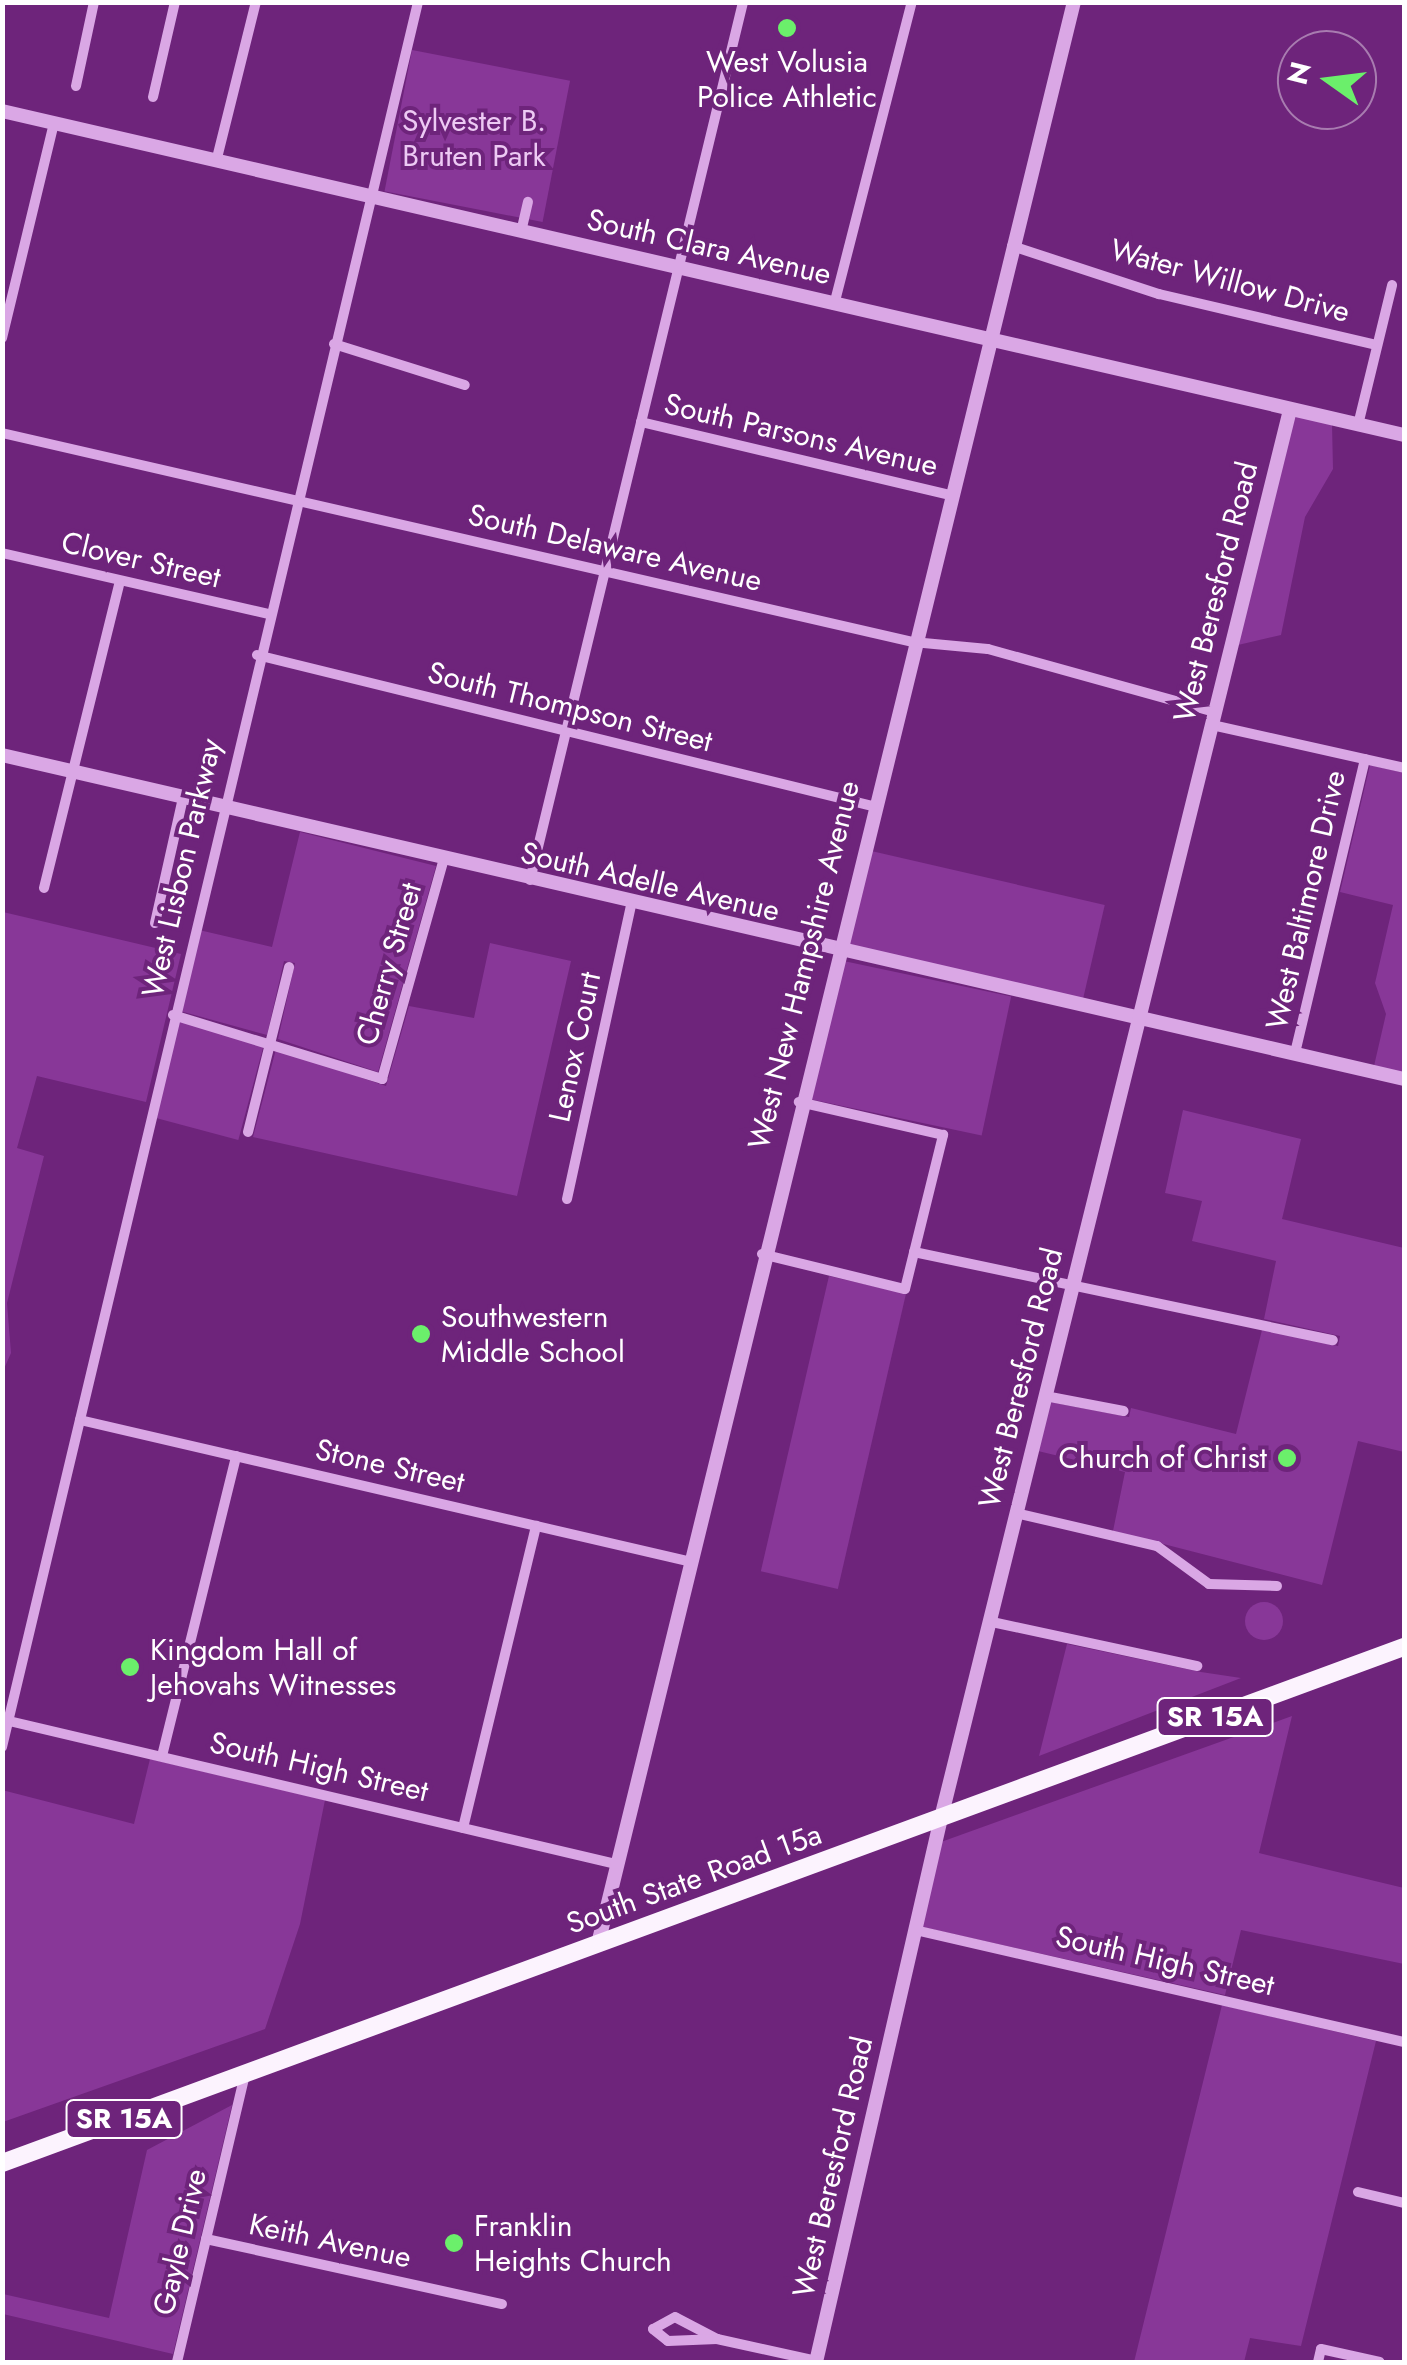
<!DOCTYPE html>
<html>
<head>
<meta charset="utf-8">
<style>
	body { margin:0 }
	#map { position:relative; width:1407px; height:2365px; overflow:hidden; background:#6e247b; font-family:Jost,sans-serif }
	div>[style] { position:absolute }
	.green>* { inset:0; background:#883798; transform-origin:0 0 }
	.round { border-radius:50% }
	.minor>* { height:10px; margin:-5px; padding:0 5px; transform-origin:5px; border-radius:5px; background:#daa7e5 }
	.tertiary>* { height:14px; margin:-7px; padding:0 7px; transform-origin:7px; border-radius:7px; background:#daa7e5 }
	.trunk>* { height:18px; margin:-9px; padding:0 9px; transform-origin:9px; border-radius:9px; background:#fcf3fe }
	.dots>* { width:28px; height:28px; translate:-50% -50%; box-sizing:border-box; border:5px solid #6e247b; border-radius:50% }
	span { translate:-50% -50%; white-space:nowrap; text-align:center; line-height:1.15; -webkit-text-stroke:8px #6e247b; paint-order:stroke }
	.shield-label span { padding:2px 8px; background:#6e247b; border:2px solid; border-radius:8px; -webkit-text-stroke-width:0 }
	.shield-label { font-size:28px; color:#fff; font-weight:700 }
	.poi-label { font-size:30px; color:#fff }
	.left { translate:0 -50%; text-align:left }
	.right { translate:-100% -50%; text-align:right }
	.park-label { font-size:30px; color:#edcaf4 }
	.street-label { font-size:30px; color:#fff }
	.frame { position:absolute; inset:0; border:5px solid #fff; pointer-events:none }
	.north { position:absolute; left:1277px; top:30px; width:100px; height:100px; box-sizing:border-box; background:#6e247b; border:2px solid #a87cb0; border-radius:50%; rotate:284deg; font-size:28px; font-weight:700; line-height:40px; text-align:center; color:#fff }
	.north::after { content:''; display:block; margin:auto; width:35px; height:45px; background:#6bef6b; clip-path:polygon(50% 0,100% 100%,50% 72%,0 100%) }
</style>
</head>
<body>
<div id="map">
	<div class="green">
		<div style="left:412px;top:50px;width:161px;height:144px;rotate:11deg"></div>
		<div style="clip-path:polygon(1294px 416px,1332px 424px,1333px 469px,1305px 517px,1281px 635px,1238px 645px)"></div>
		<div style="clip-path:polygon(1370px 765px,1404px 773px,1404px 1074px,1374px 1066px,1386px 1014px,1375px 983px,1393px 905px,1340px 892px)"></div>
		<div style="clip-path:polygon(300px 832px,436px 866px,378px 1072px,278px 1039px,295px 963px,284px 961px,267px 1035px,180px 1011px,199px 930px,272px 947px)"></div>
		<div style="left:867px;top:850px;width:244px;height:102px;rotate:13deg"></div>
		<div style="clip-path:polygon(3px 912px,181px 954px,146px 1102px,37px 1076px,17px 1148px,44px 1156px,7px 1303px,11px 1353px,3px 1371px)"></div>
		<div style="clip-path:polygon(490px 943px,571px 961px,517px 1196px,253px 1137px,276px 1049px,386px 1086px,409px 1006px,474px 1018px)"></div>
		<div style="left:839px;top:960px;width:176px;height:142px;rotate:12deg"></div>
		<div style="left:177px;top:1021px;width:90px;height:99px;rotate:15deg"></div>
		<div style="clip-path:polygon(1183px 1110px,1301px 1139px,1282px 1219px,1404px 1248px,1404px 1452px,1358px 1441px,1322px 1585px,1113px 1531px,1125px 1472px,1038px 1451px,1050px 1402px,1129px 1417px,1131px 1408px,1236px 1434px,1262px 1330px,1338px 1346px,1340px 1336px,1264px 1319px,1276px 1261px,1192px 1241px,1202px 1201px,1165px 1193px)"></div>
		<div style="left:829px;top:1276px;width:79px;height:303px;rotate:13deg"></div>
		<div class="round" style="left:1245px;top:1602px;width:38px;height:38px"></div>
		<div style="clip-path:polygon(1067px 1644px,1201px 1672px,1241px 1678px,1039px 1756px)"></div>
		<div style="clip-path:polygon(1292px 1716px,1259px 1853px,1404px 1888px,1404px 1964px,1241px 1930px,1225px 1995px,922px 1927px,941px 1842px)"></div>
		<div style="clip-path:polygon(150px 1759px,325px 1800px,300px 1924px,265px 2029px,3px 2122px,2px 1790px,134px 1824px)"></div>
		<div style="clip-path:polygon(1222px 2005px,1376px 2041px,1301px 2346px,1250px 2338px,1244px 2362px,1134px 2362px)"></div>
		<div style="clip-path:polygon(232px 2105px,173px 2354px,3px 2314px,3px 2294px,109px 2318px,147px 2150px)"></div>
	</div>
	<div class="minor">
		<div style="left:76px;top:86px;width:86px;rotate:-77.9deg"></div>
		<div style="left:153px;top:97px;width:98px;rotate:-77deg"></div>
		<div style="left:217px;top:158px;width:161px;rotate:-76deg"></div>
		<div style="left:521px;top:232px;width:31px;rotate:-77deg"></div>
		<div style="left:1012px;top:246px;width:155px;rotate:18.1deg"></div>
		<div style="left:1159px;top:294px;width:224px;rotate:13.2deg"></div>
		<div style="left:834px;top:305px;width:313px;rotate:-75.6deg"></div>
		<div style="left:2px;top:338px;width:221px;rotate:-76.4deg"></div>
		<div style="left:334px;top:344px;width:137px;rotate:17.4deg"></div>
		<div style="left:641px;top:422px;width:318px;rotate:13.3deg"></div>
		<div style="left:1358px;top:425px;width:144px;rotate:-76.3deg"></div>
		<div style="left:2px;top:433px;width:935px;rotate:12.92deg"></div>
		<div style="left:913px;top:642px;width:75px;rotate:5.3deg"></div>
		<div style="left:988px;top:649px;width:236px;rotate:15.5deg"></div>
		<div style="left:2px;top:553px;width:273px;rotate:12.9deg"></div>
		<div style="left:257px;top:655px;width:633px;rotate:13.79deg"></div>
		<div style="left:1212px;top:725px;width:197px;rotate:12.6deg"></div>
		<div style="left:530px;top:880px;width:903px;rotate:-76.36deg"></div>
		<div style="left:44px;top:888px;width:315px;rotate:-76.1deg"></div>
		<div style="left:155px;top:923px;width:128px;rotate:-77.4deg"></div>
		<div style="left:173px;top:1015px;width:219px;rotate:17deg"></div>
		<div style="left:382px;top:1079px;width:225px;rotate:-74.3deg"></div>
		<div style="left:1295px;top:1053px;width:302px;rotate:-76.6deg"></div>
		<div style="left:248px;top:1132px;width:170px;rotate:-76deg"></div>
		<div style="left:567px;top:1199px;width:300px;rotate:-77.7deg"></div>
		<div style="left:914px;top:1252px;width:428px;rotate:11.9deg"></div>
		<div style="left:762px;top:1254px;width:147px;rotate:13.8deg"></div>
		<div style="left:905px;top:1289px;width:159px;rotate:-76.1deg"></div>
		<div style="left:943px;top:1135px;width:148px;rotate:-167.1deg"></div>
		<div style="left:1045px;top:1396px;width:80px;rotate:10.8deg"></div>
		<div style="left:80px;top:1420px;width:623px;rotate:13.08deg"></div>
		<div style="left:1016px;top:1513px;width:145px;rotate:13.2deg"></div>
		<div style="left:1157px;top:1546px;width:64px;rotate:36.2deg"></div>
		<div style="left:1209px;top:1584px;width:68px;rotate:1.7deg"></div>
		<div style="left:992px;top:1622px;width:210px;rotate:12.1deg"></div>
		<div style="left:9px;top:1721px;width:624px;rotate:13.26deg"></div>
		<div style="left:2px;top:1747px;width:1794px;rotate:-76.59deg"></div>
		<div style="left:162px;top:1756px;width:309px;rotate:-76.1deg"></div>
		<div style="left:463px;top:1828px;width:311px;rotate:-76.4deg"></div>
		<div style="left:915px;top:1930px;width:502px;rotate:12.9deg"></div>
		<div style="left:1358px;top:2192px;width:47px;rotate:13.4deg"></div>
		<div style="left:206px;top:2239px;width:303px;rotate:12.4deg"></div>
		<div style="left:717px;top:2339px;width:47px;rotate:-152.4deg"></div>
		<div style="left:675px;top:2317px;width:25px;rotate:151deg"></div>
		<div style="left:653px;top:2329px;width:19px;rotate:39deg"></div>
		<div style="left:668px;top:2341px;width:49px;rotate:-2.3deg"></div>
		<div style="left:717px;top:2339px;width:102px;rotate:12.4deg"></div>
		<div style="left:177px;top:2362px;width:296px;rotate:-76.7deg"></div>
		<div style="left:1318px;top:2362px;width:13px;rotate:-77deg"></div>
		<div style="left:1321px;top:2349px;width:60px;rotate:12.4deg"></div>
	</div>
	<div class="tertiary">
		<div style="left:2px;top:111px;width:1439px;rotate:13.01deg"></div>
		<div style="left:2px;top:755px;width:1439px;rotate:13.01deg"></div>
		<div style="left:598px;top:1944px;width:1999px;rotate:-76.23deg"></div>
		<div style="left:816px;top:2362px;width:558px;rotate:-77.06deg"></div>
		<div style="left:941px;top:1818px;width:1451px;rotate:-76.08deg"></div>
	</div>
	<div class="trunk">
		<div style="left:2px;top:2163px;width:1494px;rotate:-20.21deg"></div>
	</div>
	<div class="dots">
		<div style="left:787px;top:28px;background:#6bef6b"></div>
		<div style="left:421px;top:1334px;background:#6bef6b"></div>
		<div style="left:1287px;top:1458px;background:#6bef6b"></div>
		<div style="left:130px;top:1667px;background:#6bef6b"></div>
		<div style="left:454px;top:2243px;background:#6bef6b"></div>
	</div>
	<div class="shield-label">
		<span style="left:1215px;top:1717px">SR 15A</span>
		<span style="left:124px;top:2119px">SR 15A</span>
	</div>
	<div class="poi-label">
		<span style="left:787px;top:79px">West Volusia<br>Police Athletic</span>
		<span class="left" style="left:441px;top:1334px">Southwestern<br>Middle School</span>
		<span class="right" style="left:1267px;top:1458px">Church of Christ</span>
		<span class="left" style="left:150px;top:1667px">Kingdom Hall of<br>Jehovahs Witnesses</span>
		<span class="left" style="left:474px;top:2243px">Franklin<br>Heights Church</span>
	</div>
	<div class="park-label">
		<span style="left:474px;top:138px">Sylvester B.<br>Bruten Park</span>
	</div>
	<div class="street-label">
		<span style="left:709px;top:247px;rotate:13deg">South Clara Avenue</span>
		<span style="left:1230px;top:281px;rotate:15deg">Water Willow Drive</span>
		<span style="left:801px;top:435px;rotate:13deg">South Parsons Avenue</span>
		<span style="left:615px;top:548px;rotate:13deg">South Delaware Avenue</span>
		<span style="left:141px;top:560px;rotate:13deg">Clover Street</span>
		<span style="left:1216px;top:592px;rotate:-76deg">West Beresford Road</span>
		<span style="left:570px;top:707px;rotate:14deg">South Thompson Street</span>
		<span style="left:182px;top:868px;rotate:-77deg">West Lisbon Parkway</span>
		<span style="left:650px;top:882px;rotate:13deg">South Adelle Avenue</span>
		<span style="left:1306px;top:900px;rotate:-77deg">West Baltimore Drive</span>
		<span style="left:389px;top:964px;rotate:-74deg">Cherry Street</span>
		<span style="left:804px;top:965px;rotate:-76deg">West New Hampshire Avenue</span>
		<span style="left:575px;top:1047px;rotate:-78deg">Lenox Court</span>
		<span style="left:1021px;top:1378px;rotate:-76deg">West Beresford Road</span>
		<span style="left:390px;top:1466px;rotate:13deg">Stone Street</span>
		<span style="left:319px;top:1767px;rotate:13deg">South High Street</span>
		<span style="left:694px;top:1879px;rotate:-20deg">South State Road 15a</span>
		<span style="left:1165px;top:1961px;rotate:13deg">South High Street</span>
		<span style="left:833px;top:2167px;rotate:-77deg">West Beresford Road</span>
		<span style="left:330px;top:2241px;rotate:12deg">Keith Avenue</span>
		<span style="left:180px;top:2242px;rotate:-77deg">Gayle Drive</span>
	</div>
	<div class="frame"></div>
	<div class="north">N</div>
</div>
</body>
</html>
